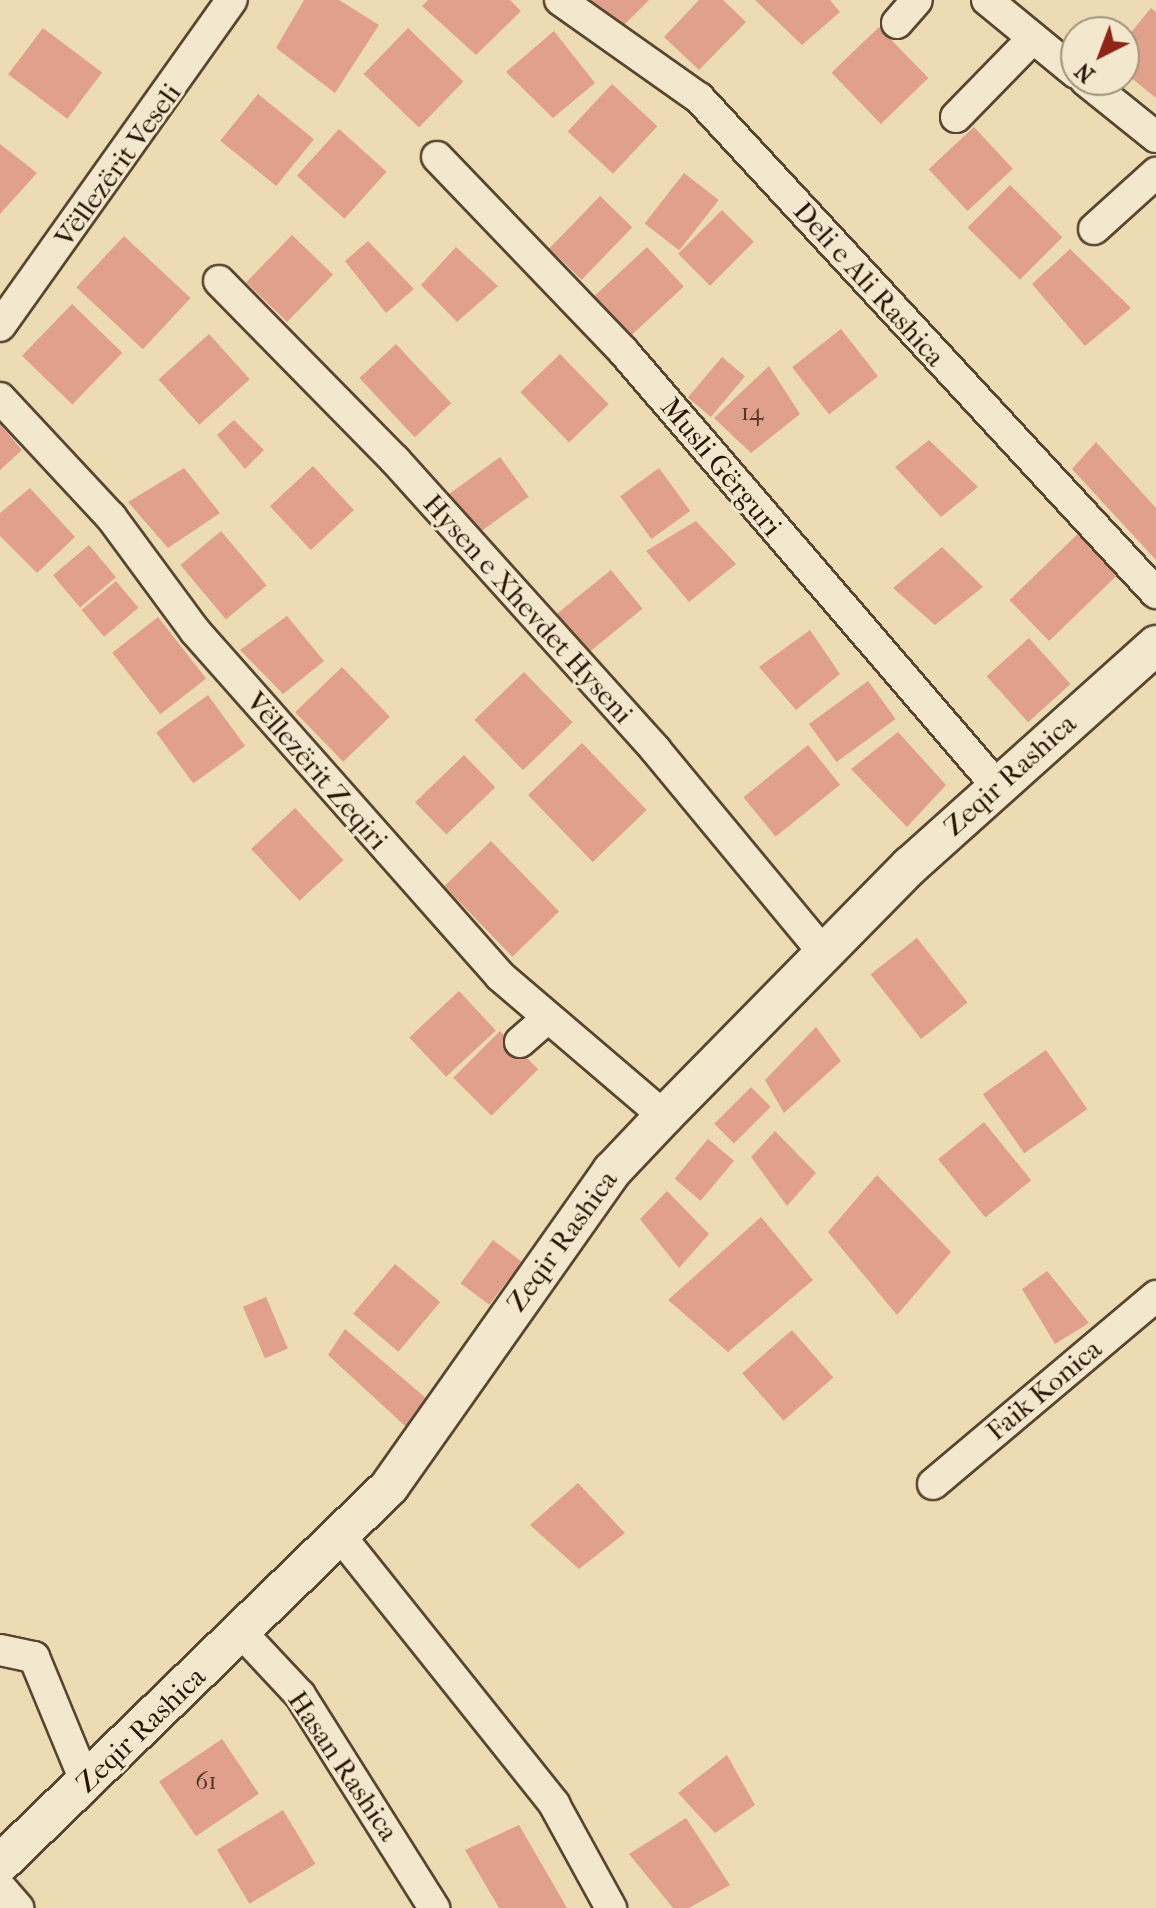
<!DOCTYPE html>
<html>
<head>
<meta charset="utf-8">
<style>
	body { margin:0 }
	#map { position:relative; width:1156px; height:1908px; overflow:hidden; background:#eddcb3; font-family:"IM FELL French Canon",serif }
	div>[style] { position:absolute }
	.building>* { inset:0; background:#e1a08c; transform-origin:0 0 }
	.roads { filter:drop-shadow(2px 0 #594530) drop-shadow(-2px 0 #594530) drop-shadow(0 2px #594530) drop-shadow(0 -2px #594530) }
	.minor>* { height:30px; margin:-15px; padding:0 15px; transform-origin:15px; border-radius:15px; background:#f3e8ce }
	.tertiary>* { height:38px; margin:-19px; padding:0 19px; transform-origin:19px; border-radius:19px; background:#f3e8ce }
	span { translate:-50% -50%; white-space:nowrap; text-align:center; line-height:1.15; -webkit-text-stroke:6px #f3e8ce; paint-order:stroke }
	.number-label { font-size:24px; color:#563626 }
	.number-label span { -webkit-text-stroke-width:0 }
	.street-label { font-size:28px; color:#281304 }
	.north { position:absolute; left:1060px; top:16px; width:80px; height:80px; box-sizing:border-box; background:#f3e8ce; border:2px solid #a2937d; border-radius:50%; rotate:222deg; font-size:22px; font-weight:700; line-height:32px; text-align:center; color:#281304 }
	.north::after { content:''; display:block; margin:auto; width:28px; height:36px; background:#8f2418; clip-path:polygon(50% 0,100% 100%,50% 72%,0 100%) }
</style>
</head>
<body>
<div id="map">
	<div class="building">
		<div style="clip-path:polygon(304px 0,339px 0,379px 25px,335px 93px,276px 48px)"></div>
		<div style="clip-path:polygon(428px 0,510px 0,521px 11px,476px 55px,422px 6px)"></div>
		<div style="clip-path:polygon(589px 0,649px 0,620px 29px)"></div>
		<div style="clip-path:polygon(699px 0,723px 0,746px 22px,699px 70px,664px 37px)"></div>
		<div style="clip-path:polygon(755px 0,830px 0,840px 12px,802px 45px)"></div>
		<div style="clip-path:polygon(1151px 8px,1156px 12px,1156px 98px,1124px 72px,1124px 41px)"></div>
		<div style="left:879px;top:27px;width:71px;height:66px;rotate:46deg"></div>
		<div style="left:43px;top:28px;width:74px;height:58px;rotate:37deg"></div>
		<div style="left:408px;top:28px;width:77px;height:64px;rotate:44deg"></div>
		<div style="clip-path:polygon(554px 31px,595px 83px,553px 118px,506px 72px)"></div>
		<div style="left:612px;top:84px;width:62px;height:65px;rotate:43deg"></div>
		<div style="left:258px;top:94px;width:72px;height:60px;rotate:39deg"></div>
		<div style="left:974px;top:127px;width:57px;height:62px;rotate:47deg"></div>
		<div style="left:339px;top:129px;width:64px;height:63px;rotate:42deg"></div>
		<div style="clip-path:polygon(0 144px,37px 173px,0 214px)"></div>
		<div style="left:684px;top:173px;width:44px;height:64px;rotate:38deg"></div>
		<div style="left:1010px;top:185px;width:74px;height:60px;rotate:45deg"></div>
		<div style="left:600px;top:196px;width:45px;height:73px;rotate:44deg"></div>
		<div style="left:722px;top:210px;width:45px;height:62px;rotate:45deg"></div>
		<div style="left:292px;top:235px;width:57px;height:66px;rotate:44deg"></div>
		<div style="left:124px;top:236px;width:91px;height:70px;rotate:43deg"></div>
		<div style="clip-path:polygon(368px 241px,414px 289px,386px 313px,345px 261px)"></div>
		<div style="clip-path:polygon(456px 247px,498px 286px,457px 322px,421px 285px)"></div>
		<div style="left:647px;top:247px;width:54px;height:72px;rotate:47deg"></div>
		<div style="clip-path:polygon(1070px 249px,1131px 308px,1085px 346px,1032px 284px)"></div>
		<div style="left:72px;top:304px;width:70px;height:72px;rotate:44deg"></div>
		<div style="left:841px;top:329px;width:60px;height:62px;rotate:52deg"></div>
		<div style="left:209px;top:334px;width:61px;height:68px;rotate:48deg"></div>
		<div style="left:396px;top:344px;width:81px;height:50px;rotate:47deg"></div>
		<div style="left:560px;top:354px;width:70px;height:55px;rotate:46deg"></div>
		<div style="left:722px;top:357px;width:30px;height:53px;rotate:40deg"></div>
		<div style="clip-path:polygon(769px 366px,800px 414px,751px 453px,714px 418px)"></div>
		<div style="clip-path:polygon(234px 420px,264px 450px,245px 469px,217px 435px)"></div>
		<div style="clip-path:polygon(0 424px,22px 450px,0 470px)"></div>
		<div style="clip-path:polygon(929px 440px,978px 487px,941px 517px,895px 467px)"></div>
		<div style="clip-path:polygon(1096px 442px,1156px 508px,1156px 560px,1072px 469px)"></div>
		<div style="left:500px;top:457px;width:49px;height:63px;rotate:54deg"></div>
		<div style="left:313px;top:466px;width:60px;height:59px;rotate:47deg"></div>
		<div style="clip-path:polygon(184px 468px,220px 513px,168px 548px,128px 502px)"></div>
		<div style="left:659px;top:468px;width:53px;height:48px;rotate:54deg"></div>
		<div style="clip-path:polygon(30px 488px,75px 537px,37px 573px,0 536px,0 513px)"></div>
		<div style="clip-path:polygon(696px 521px,736px 564px,689px 602px,646px 551px)"></div>
		<div style="left:1085px;top:527px;width:57px;height:105px;rotate:46deg"></div>
		<div style="left:221px;top:531px;width:71px;height:53px;rotate:50deg"></div>
		<div style="left:89px;top:545px;width:42px;height:47px;rotate:50deg"></div>
		<div style="clip-path:polygon(942px 547px,983px 587px,935px 625px,893px 588px)"></div>
		<div style="left:611px;top:570px;width:50px;height:72px;rotate:51deg"></div>
		<div style="left:116px;top:581px;width:35px;height:45px;rotate:50deg"></div>
		<div style="clip-path:polygon(287px 616px,324px 661px,283px 694px,240px 650px)"></div>
		<div style="left:158px;top:617px;width:78px;height:58px;rotate:52deg"></div>
		<div style="clip-path:polygon(810px 630px,840px 674px,796px 710px,759px 667px)"></div>
		<div style="left:1029px;top:638px;width:62px;height:57px;rotate:48deg"></div>
		<div style="left:342px;top:667px;width:69px;height:65px;rotate:46deg"></div>
		<div style="left:524px;top:672px;width:70px;height:69px;rotate:46deg"></div>
		<div style="left:868px;top:681px;width:47px;height:73px;rotate:54deg"></div>
		<div style="left:208px;top:695px;width:63px;height:64px;rotate:54deg"></div>
		<div style="clip-path:polygon(898px 732px,946px 785px,907px 827px,851px 769px)"></div>
		<div style="left:582px;top:743px;width:93px;height:75px;rotate:46deg"></div>
		<div style="left:808px;top:745px;width:51px;height:83px;rotate:51deg"></div>
		<div style="left:464px;top:755px;width:45px;height:68px;rotate:46deg"></div>
		<div style="left:295px;top:808px;width:71px;height:60px;rotate:47deg"></div>
		<div style="left:491px;top:841px;width:98px;height:65px;rotate:46deg"></div>
		<div style="left:917px;top:938px;width:82px;height:59px;rotate:52deg"></div>
		<div style="left:459px;top:991px;width:54px;height:68px;rotate:47deg"></div>
		<div style="clip-path:polygon(816px 1027px,841px 1061px,784px 1113px,765px 1080px)"></div>
		<div style="left:500px;top:1031px;width:54px;height:66px;rotate:45deg"></div>
		<div style="left:1046px;top:1050px;width:72px;height:77px;rotate:55deg"></div>
		<div style="left:751px;top:1087px;width:28px;height:52px;rotate:45deg"></div>
		<div style="left:984px;top:1122px;width:75px;height:59px;rotate:51deg"></div>
		<div style="clip-path:polygon(775px 1131px,816px 1173px,787px 1206px,751px 1157px)"></div>
		<div style="left:708px;top:1139px;width:34px;height:52px;rotate:40deg"></div>
		<div style="clip-path:polygon(877px 1175px,951px 1252px,897px 1315px,828px 1232px)"></div>
		<div style="clip-path:polygon(667px 1191px,709px 1234px,679px 1268px,640px 1219px)"></div>
		<div style="clip-path:polygon(761px 1217px,813px 1280px,728px 1352px,668px 1300px)"></div>
		<div style="left:493px;top:1240px;width:36px;height:54px;rotate:37deg"></div>
		<div style="left:395px;top:1264px;width:59px;height:65px;rotate:40deg"></div>
		<div style="clip-path:polygon(1047px 1271px,1089px 1323px,1055px 1344px,1022px 1289px)"></div>
		<div style="left:266px;top:1297px;width:56px;height:25px;rotate:67deg"></div>
		<div style="clip-path:polygon(345px 1329px,434px 1405px,416px 1436px,328px 1355px)"></div>
		<div style="left:792px;top:1330px;width:63px;height:66px;rotate:49deg"></div>
		<div style="clip-path:polygon(578px 1483px,625px 1533px,579px 1569px,530px 1525px)"></div>
		<div style="left:222px;top:1739px;width:66px;height:76px;rotate:56deg"></div>
		<div style="clip-path:polygon(727px 1755px,755px 1805px,715px 1833px,678px 1793px)"></div>
		<div style="left:283px;top:1810px;width:63px;height:77px;rotate:59deg"></div>
		<div style="clip-path:polygon(686px 1818px,730px 1885px,689px 1908px,673px 1908px,629px 1854px)"></div>
		<div style="clip-path:polygon(519px 1825px,567px 1908px,499px 1908px,465px 1850px)"></div>
	</div>
	<div class="roads">
		<div class="minor">
			<div style="left:560px;top:0;width:170px;rotate:35.2deg"></div>
			<div style="left:699px;top:98px;width:674px;rotate:47.29deg"></div>
			<div style="left:987px;top:0;width:115px;rotate:39.4deg"></div>
			<div style="left:897px;top:23px;width:30px;rotate:-49deg"></div>
			<div style="left:1085px;top:80px;width:91px;rotate:38.8deg"></div>
			<div style="left:956px;top:117px;width:110px;rotate:-45.7deg"></div>
			<div style="left:437px;top:157px;width:269px;rotate:46.2deg"></div>
			<div style="left:623px;top:351px;width:572px;rotate:49.32deg"></div>
			<div style="left:1094px;top:229px;width:84px;rotate:-42.1deg"></div>
			<div style="left:219px;top:281px;width:251px;rotate:45.5deg"></div>
			<div style="left:395px;top:460px;width:389px;rotate:48deg"></div>
			<div style="left:655px;top:749px;width:262px;rotate:50.4deg"></div>
			<div style="left:0;top:326px;width:400px;rotate:-54.6deg"></div>
			<div style="left:0;top:398px;width:163px;rotate:47deg"></div>
			<div style="left:111px;top:517px;width:142px;rotate:53.6deg"></div>
			<div style="left:195px;top:631px;width:460px;rotate:48.5deg"></div>
			<div style="left:500px;top:976px;width:216px;rotate:40.5deg"></div>
			<div style="left:520px;top:1042px;width:32px;rotate:-41deg"></div>
			<div style="left:933px;top:1484px;width:292px;rotate:-40.1deg"></div>
			<div style="left:338px;top:1533px;width:347px;rotate:51.4deg"></div>
			<div style="left:554px;top:1804px;width:119px;rotate:61.3deg"></div>
			<div style="left:241px;top:1632px;width:86px;rotate:46.9deg"></div>
			<div style="left:300px;top:1695px;width:252px;rotate:57.8deg"></div>
			<div style="left:0;top:1650px;width:35px;rotate:12deg"></div>
			<div style="left:34px;top:1657px;width:134px;rotate:67.6deg"></div>
			<div style="left:0;top:1887px;width:28px;rotate:49deg"></div>
		</div>
		<div class="tertiary">
			<div style="left:0;top:1864px;width:542px;rotate:-44.1deg"></div>
			<div style="left:389px;top:1487px;width:387px;rotate:-54.8deg"></div>
			<div style="left:612px;top:1171px;width:76px;rotate:-46.6deg"></div>
			<div style="left:664px;top:1116px;width:351px;rotate:-45.5deg"></div>
			<div style="left:910px;top:866px;width:331px;rotate:-41.9deg"></div>
		</div>
	</div>
	<div class="number-label">
		<span style="left:752px;top:413px">14</span>
		<span style="left:206px;top:1782px">61</span>
	</div>
	<div class="street-label">
		<span style="left:118px;top:165px;rotate:-54deg">Vëllezërit Veseli</span>
		<span style="left:869px;top:284px;rotate:48deg">Deli e Ali Rashica</span>
		<span style="left:721px;top:467px;rotate:50deg">Musli Gërguri</span>
		<span style="left:528px;top:609px;rotate:48deg">Hysen e Xhevdet Hyseni</span>
		<span style="left:317px;top:771px;rotate:49deg">Vëllezërit Zeqiri</span>
		<span style="left:1010px;top:775px;rotate:-42deg">Zeqir Rashica</span>
		<span style="left:562px;top:1241px;rotate:-54deg">Zeqir Rashica</span>
		<span style="left:1044px;top:1390px;rotate:-40deg">Faik Konica</span>
		<span style="left:141px;top:1730px;rotate:-44deg">Zeqir Rashica</span>
		<span style="left:343px;top:1766px;rotate:56deg">Hasan Rashica</span>
	</div>
	<div class="north">N</div>
</div>
</body>
</html>
